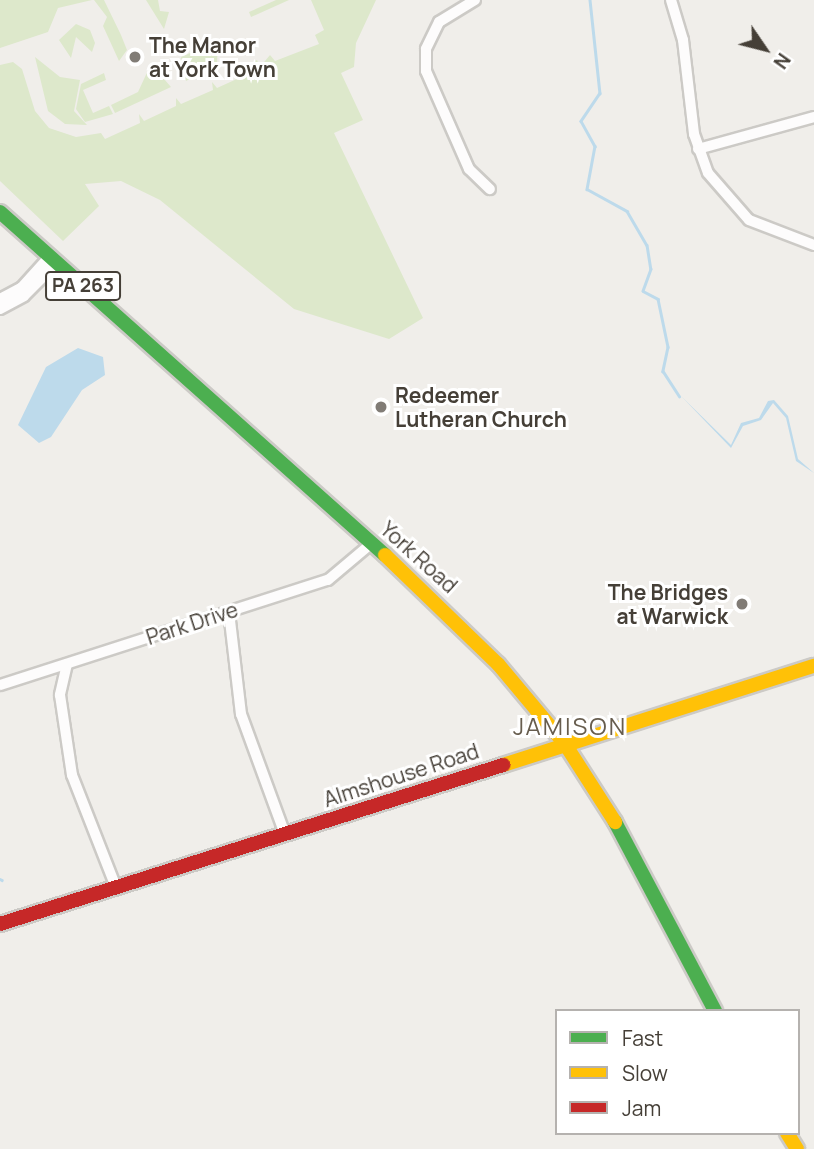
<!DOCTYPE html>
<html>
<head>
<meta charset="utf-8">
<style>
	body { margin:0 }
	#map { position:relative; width:814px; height:1149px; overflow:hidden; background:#f0eeea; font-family:Manrope,sans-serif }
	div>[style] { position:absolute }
	.green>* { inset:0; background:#dde8cb }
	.water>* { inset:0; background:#bddaeb }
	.stream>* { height:2.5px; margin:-1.25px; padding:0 1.25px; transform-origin:1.25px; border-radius:1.25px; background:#bddaeb }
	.roads { filter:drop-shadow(2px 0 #cccac6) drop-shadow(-2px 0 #cccac6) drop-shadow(0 2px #cccac6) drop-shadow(0 -2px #cccac6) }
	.street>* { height:10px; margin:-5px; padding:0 5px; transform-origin:5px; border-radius:5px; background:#fdfcfc }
	.fast>* { height:14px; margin:-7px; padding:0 7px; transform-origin:7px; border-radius:7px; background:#4caf50 }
	.slow>* { height:14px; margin:-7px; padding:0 7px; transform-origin:7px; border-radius:7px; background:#ffc107 }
	.jam>* { height:14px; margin:-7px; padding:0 7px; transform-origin:7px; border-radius:7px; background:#c62828 }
	.dots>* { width:19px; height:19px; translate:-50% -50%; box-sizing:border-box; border:4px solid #fff; border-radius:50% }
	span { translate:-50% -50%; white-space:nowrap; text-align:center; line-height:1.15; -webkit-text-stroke:6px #fff; paint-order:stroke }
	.shield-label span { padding:2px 5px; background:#fff; border:2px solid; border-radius:5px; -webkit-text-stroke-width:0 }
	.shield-label { font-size:19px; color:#453f37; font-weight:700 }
	.poi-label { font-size:21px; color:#453f37; font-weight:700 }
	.left { translate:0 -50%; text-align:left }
	.right { translate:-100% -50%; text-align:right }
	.street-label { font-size:21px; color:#453f37 }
	.quarter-label { font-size:24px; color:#675d4e; letter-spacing:2px }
	.legend { position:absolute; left:555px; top:1009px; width:245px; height:126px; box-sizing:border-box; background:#fff; border:2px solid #b5b2af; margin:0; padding:9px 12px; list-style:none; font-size:21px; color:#453f37 }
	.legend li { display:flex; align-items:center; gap:14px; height:35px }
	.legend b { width:35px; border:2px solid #b5b2af }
	.north { position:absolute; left:730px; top:14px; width:70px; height:70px; -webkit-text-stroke:5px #fff; paint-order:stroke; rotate:125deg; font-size:19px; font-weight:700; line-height:28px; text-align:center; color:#453f37 }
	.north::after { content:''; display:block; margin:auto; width:24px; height:32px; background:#453f37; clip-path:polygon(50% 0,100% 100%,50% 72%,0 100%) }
</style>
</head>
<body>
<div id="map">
	<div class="green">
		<div style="clip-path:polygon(0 0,92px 0,58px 8px,48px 32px,0 48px)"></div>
		<div style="clip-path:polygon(94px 0,104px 0,121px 35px,127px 50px,119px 61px,103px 26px,107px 17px)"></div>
		<div style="clip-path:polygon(146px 0,158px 0,160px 11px,169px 12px,164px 29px)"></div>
		<div style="clip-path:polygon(276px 0,289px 0,251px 17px,249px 12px)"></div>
		<div style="clip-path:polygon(311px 0,376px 0,356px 43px,354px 67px,341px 73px,363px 120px,334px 133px,423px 318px,389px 339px,294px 309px,160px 200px,121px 181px,85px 184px,99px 206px,63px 241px,0 181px,0 65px,13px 62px,22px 69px,35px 111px,49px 128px,76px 137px,101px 133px,105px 139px,140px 123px,139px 114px,144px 121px,176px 106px,176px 98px,181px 104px,213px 90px,212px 82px,217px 88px,250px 73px,248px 65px,257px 60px,260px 67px,270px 55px,275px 61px,319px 44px,315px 35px,324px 30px)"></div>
		<div style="clip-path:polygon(76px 24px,90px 30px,95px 43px,92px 52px,76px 37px,71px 58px,59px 40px)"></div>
		<div style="clip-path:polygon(218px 41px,217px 64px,186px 81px,181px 57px)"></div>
		<div style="clip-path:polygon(35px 57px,60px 77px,80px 80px,74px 111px,87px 125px,65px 124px,48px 111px)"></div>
		<div style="clip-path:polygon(151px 64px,171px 87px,115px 113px,111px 105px,138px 92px)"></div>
		<div style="clip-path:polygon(104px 73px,106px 80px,83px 90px,93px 113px,109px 106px,113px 114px,85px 122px,76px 109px,81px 84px)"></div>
	</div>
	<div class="water">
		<div style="clip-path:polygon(78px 348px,103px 357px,105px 375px,82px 390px,51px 437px,39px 443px,18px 425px,46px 367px)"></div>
		<div style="clip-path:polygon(681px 396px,731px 445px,741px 423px,759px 418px,768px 401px,774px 400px,788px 416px,798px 459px,814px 473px,796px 461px,786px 418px,773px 403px,761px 420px,743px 426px,731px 448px)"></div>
	</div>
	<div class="stream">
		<div style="left:590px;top:0;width:94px;rotate:83.9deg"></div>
		<div style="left:600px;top:93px;width:34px;rotate:124deg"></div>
		<div style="left:581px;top:121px;width:29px;rotate:61deg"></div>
		<div style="left:595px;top:146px;width:44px;rotate:100.5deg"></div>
		<div style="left:587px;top:189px;width:46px;rotate:28.8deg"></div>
		<div style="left:627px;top:211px;width:39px;rotate:60deg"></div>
		<div style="left:647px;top:245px;width:24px;rotate:81deg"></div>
		<div style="left:651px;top:269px;width:23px;rotate:110deg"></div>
		<div style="left:643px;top:291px;width:17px;rotate:28deg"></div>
		<div style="left:658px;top:299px;width:49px;rotate:78.2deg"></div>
		<div style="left:668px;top:347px;width:25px;rotate:102deg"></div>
		<div style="left:663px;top:371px;width:30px;rotate:57deg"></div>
		<div style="left:0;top:879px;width:2px;rotate:27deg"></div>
	</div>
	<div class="roads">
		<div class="street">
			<div style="left:475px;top:0;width:42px;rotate:148.6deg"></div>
			<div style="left:439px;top:22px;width:30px;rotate:116deg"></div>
			<div style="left:426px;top:49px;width:22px;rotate:90deg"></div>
			<div style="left:426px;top:71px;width:107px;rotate:66.3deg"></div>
			<div style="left:469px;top:169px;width:29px;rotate:44deg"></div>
			<div style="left:671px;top:0;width:42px;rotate:73.3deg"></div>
			<div style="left:683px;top:40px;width:95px;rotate:83.3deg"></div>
			<div style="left:694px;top:134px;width:41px;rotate:70.3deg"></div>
			<div style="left:708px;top:173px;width:62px;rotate:48.9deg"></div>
			<div style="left:749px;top:220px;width:70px;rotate:21deg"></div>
			<div style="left:698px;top:149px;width:120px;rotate:-15.4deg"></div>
			<div style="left:0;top:299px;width:24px;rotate:-28deg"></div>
			<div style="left:21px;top:288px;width:43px;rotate:-47.8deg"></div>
			<div style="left:0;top:309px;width:27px;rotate:-28deg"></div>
			<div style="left:24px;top:296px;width:47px;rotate:-45deg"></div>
			<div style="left:229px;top:612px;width:103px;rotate:83.3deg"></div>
			<div style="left:241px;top:714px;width:128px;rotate:69.9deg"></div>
			<div style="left:67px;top:664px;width:32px;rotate:103deg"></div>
			<div style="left:60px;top:695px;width:81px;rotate:81.5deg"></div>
			<div style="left:72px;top:775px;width:120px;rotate:68.6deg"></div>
			<div style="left:0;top:685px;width:344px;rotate:-17.8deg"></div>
			<div style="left:328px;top:580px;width:57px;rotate:-40.1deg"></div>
		</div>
		<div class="fast">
			<div style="left:0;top:212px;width:516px;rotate:41.7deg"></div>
			<div style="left:615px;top:822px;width:214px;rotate:62.1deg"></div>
		</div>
		<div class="slow">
			<div style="left:385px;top:555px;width:157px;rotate:44deg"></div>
			<div style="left:498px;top:664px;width:104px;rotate:50.1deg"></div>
			<div style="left:565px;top:744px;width:93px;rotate:57.3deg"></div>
			<div style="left:503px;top:765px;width:326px;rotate:-17.7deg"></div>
			<div style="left:787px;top:1133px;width:19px;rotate:58deg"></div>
		</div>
		<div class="jam">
			<div style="left:0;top:924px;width:528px;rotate:-17.54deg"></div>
		</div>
	</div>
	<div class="dots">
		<div style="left:135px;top:57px;background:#817c76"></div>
		<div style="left:381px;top:407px;background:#817c76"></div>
		<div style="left:742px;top:604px;background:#817c76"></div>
	</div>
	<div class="shield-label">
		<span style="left:83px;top:286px">PA 263</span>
	</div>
	<div class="poi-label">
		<span class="left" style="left:149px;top:57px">The Manor<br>at York Town</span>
		<span class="left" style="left:395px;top:407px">Redeemer<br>Lutheran Church</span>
		<span class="right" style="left:728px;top:604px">The Bridges<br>at Warwick</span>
	</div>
	<div class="street-label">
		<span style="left:419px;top:557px;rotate:42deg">York Road</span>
		<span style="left:192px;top:623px;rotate:-18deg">Park Drive</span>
		<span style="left:401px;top:775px;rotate:-18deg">Almshouse Road</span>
	</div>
	<div class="quarter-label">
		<span style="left:570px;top:726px">JAMISON</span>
	</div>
	<ul class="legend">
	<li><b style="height:9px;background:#4caf50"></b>Fast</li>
	<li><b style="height:9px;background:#ffc107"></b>Slow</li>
	<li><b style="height:9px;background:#c62828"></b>Jam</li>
	</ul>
	<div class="north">N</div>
</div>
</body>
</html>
